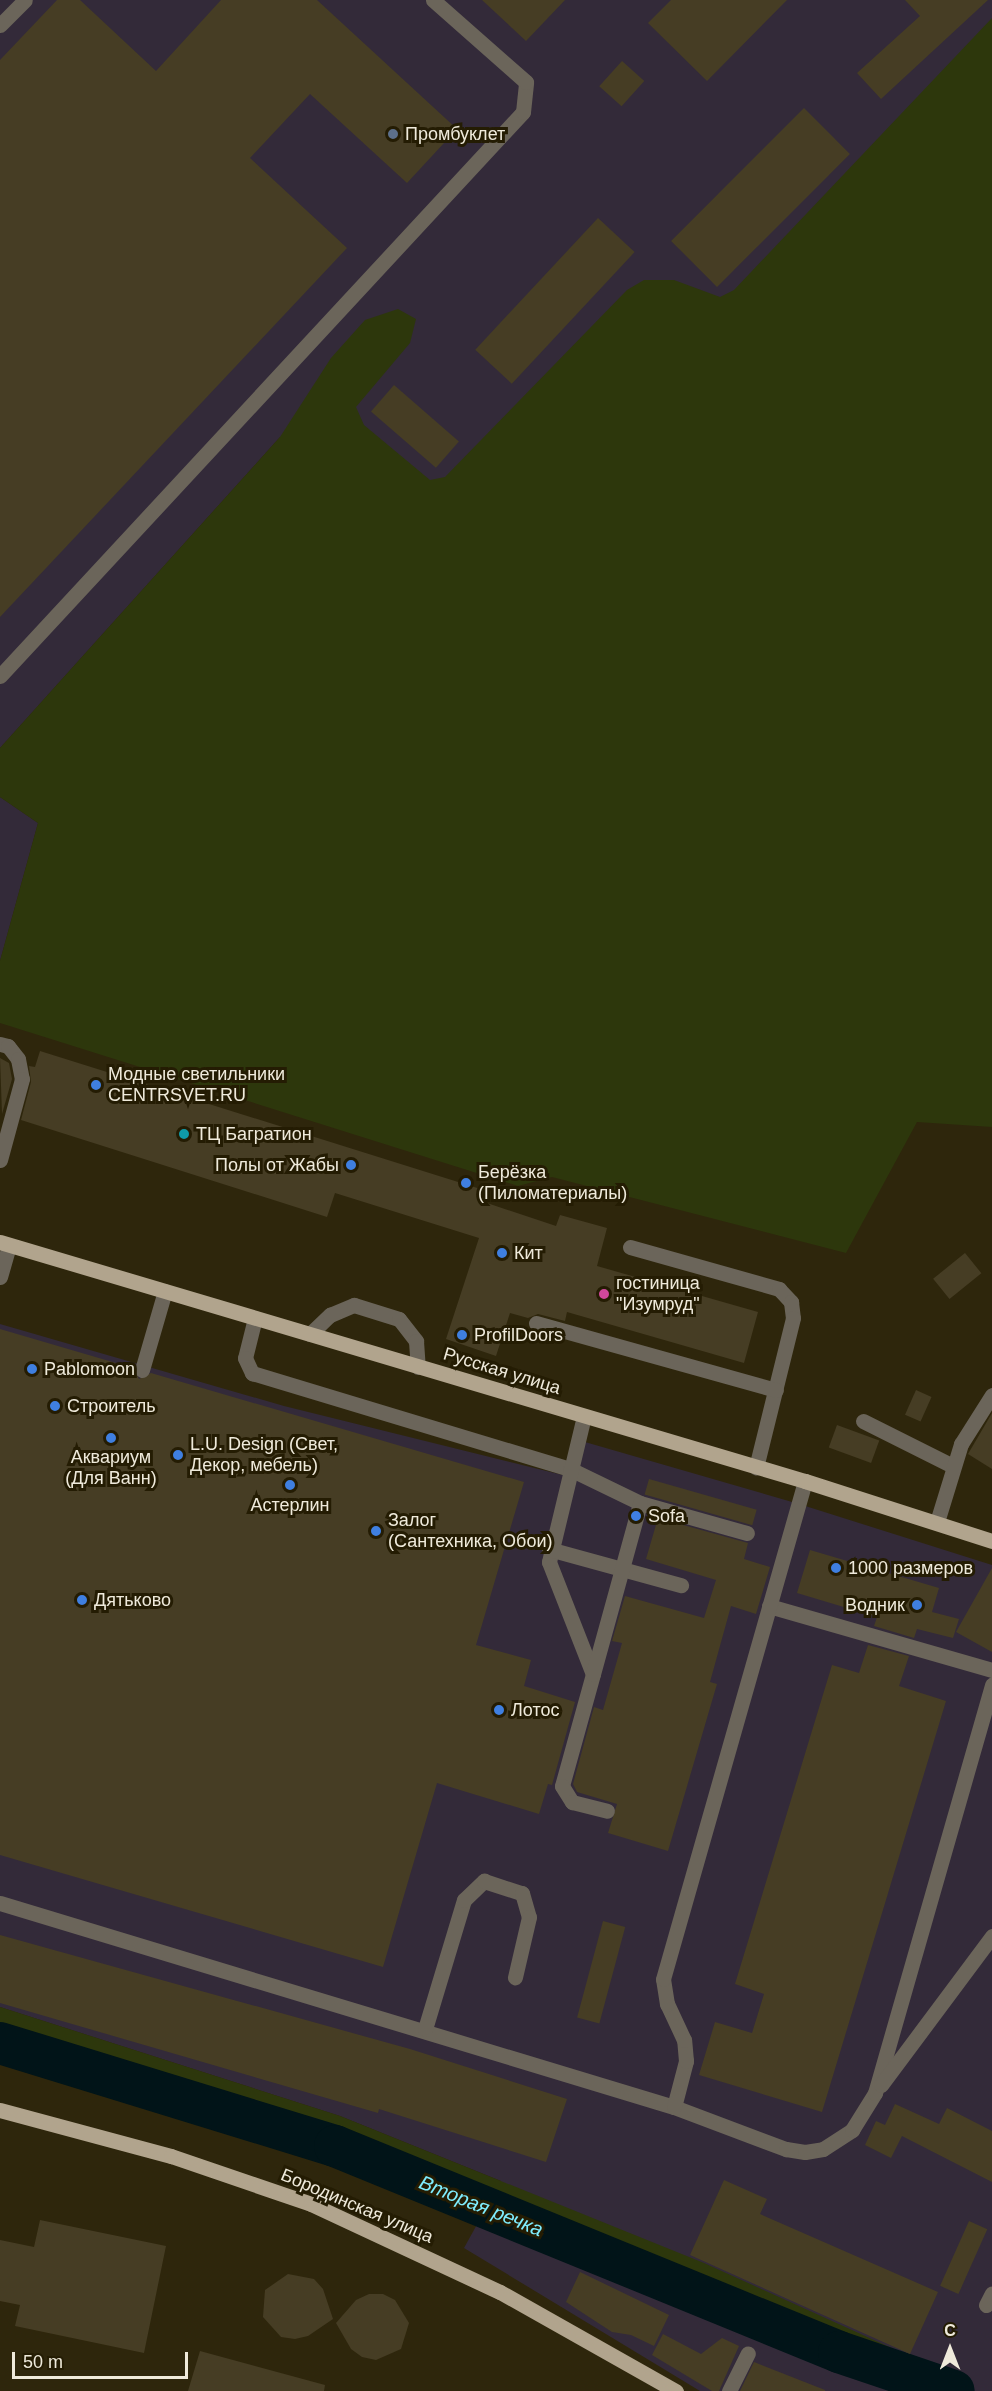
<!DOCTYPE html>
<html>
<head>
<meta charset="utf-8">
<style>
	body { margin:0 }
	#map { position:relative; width:992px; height:2391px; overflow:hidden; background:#2e260c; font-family:Helvetica,sans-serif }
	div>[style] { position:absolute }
	.industrial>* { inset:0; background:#332a39 }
	.green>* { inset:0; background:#2d370c }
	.river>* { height:42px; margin:-21px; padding:0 21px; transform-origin:21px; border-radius:21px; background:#011418 }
	.building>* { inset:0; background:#463d24; transform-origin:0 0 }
	.minor>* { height:15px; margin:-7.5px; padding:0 7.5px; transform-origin:7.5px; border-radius:7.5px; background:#6b655a }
	.major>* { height:15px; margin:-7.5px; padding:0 7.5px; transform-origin:7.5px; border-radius:7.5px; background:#b1a48d }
	.dots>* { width:16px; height:16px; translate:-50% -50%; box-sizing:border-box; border:3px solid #241c03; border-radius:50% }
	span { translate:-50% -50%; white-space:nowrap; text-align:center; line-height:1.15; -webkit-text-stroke:6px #241c03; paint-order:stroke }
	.poi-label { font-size:18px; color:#efeadb }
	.left { translate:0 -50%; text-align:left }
	.right { translate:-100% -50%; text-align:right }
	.street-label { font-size:18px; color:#efeadb }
	.water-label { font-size:20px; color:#7fedfe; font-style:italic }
	.north { position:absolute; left:920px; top:2319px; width:60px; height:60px; -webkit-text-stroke:4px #241c03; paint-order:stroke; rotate:0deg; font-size:16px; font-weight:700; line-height:24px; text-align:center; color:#efeadb }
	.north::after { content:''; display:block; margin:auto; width:21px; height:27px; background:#efeadb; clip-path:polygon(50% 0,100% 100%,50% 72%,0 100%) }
	.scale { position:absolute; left:12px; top:2352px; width:176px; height:27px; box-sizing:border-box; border:3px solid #efeadb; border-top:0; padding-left:8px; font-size:18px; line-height:21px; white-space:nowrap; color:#efeadb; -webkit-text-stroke:4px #241c03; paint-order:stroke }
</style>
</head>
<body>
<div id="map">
	<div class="industrial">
		<div style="clip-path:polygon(0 0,992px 0,992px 55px,745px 317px,415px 548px,280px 437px,0 748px)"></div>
		<div style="clip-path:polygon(0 797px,38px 823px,0 961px)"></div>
		<div style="clip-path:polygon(0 1324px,284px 1406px,575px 1478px,585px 1442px,799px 1504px,992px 1565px,992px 2391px,700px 2391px,464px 2248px,501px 2181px,340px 2116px,0 2007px)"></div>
	</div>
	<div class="green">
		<div style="clip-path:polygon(992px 18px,992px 1127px,917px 1122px,846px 1253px,552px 1177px,518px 1186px,0 1023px,0 961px,38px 823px,0 797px,0 748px,280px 437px,331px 358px,365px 320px,398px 309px,416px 319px,410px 343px,356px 407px,364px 425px,430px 480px,445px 477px,627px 290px,644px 280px,674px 280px,720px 297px,734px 290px)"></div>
		<div style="clip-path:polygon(0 2007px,340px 2116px,704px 2263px,938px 2369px,928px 2375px,345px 2134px,0 2029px)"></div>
	</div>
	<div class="river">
		<div style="left:0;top:2043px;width:350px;rotate:17.1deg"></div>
		<div style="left:335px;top:2146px;width:544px;rotate:22.23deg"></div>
		<div style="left:839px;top:2352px;width:121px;rotate:18.7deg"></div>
	</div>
	<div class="building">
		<div style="clip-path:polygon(57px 0,80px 0,156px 71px,221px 0,317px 0,457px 129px,407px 183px,310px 94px,250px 158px,347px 248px,0 617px,0 60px)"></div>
		<div style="clip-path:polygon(482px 0,565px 0,526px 41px)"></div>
		<div style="clip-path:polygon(671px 0,787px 0,707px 81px,648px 23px)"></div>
		<div style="clip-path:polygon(905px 0,988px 0,881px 99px,857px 73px,920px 16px)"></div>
		<div style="left:622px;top:61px;width:30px;height:34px;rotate:42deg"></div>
		<div style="left:804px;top:108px;width:65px;height:188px;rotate:45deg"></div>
		<div style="left:598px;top:218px;width:50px;height:180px;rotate:43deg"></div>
		<div style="left:394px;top:385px;width:86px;height:35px;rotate:41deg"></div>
		<div style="clip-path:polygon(40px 1051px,490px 1192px,487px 1203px,556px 1226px,560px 1215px,607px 1228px,597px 1266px,758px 1312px,744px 1363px,567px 1312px,565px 1321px,538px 1314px,528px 1318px,510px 1313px,496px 1356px,446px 1339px,479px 1238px,335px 1193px,327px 1217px,21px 1120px,31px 1082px,29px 1066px,35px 1067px)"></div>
		<div style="clip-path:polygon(0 1058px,9px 1063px,12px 1079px,2px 1114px)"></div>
		<div style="left:965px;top:1253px;width:26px;height:41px;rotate:51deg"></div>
		<div style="clip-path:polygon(0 1329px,133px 1368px,139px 1379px,151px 1373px,524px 1482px,476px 1645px,531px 1660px,524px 1686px,575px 1702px,552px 1785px,548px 1784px,539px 1814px,437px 1783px,383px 1967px,0 1855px)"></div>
		<div style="left:916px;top:1390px;width:17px;height:27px;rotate:24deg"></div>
		<div style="clip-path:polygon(992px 1413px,992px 1469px,968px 1454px)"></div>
		<div style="left:837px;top:1425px;width:45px;height:24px;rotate:20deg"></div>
		<div style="left:649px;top:1479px;width:112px;height:16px;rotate:16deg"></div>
		<div style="clip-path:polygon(658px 1518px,748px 1543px,744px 1559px,770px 1567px,756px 1614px,731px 1606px,710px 1682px,717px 1684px,668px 1851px,608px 1833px,617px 1804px,577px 1792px,573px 1784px,594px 1707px,603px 1710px,622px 1643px,612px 1641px,625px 1596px,704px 1618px,716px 1580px,646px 1559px)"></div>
		<div style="clip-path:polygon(810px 1550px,939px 1588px,932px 1612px,959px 1619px,953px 1638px,917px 1629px,914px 1638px,874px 1626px,877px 1617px,797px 1593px)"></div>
		<div style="clip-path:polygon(992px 1568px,992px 1652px,956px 1632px)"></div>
		<div style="clip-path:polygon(868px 1645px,909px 1656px,899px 1686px,946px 1701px,822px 2112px,699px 2075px,715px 2022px,752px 2033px,764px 1994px,735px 1984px,832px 1665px,859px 1673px)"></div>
		<div style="left:603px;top:1921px;width:23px;height:100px;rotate:15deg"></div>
		<div style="clip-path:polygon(0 1935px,410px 2049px,567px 2099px,546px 2162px,379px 2109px,378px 2113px,0 2003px)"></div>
		<div style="clip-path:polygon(895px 2104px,939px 2124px,947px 2108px,992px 2131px,992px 2182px,902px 2136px,891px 2158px,865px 2145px,876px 2121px,885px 2125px)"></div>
		<div style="clip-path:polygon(724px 2180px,767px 2199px,760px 2214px,938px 2292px,910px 2354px,690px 2255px)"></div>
		<div style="clip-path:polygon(40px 2220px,166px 2246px,144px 2353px,15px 2326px,20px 2305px,0 2301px,0 2240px,34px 2247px)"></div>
		<div style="left:969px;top:2221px;width:20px;height:71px;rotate:24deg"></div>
		<div style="clip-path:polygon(580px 2272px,669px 2315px,654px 2346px,631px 2335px,612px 2332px,566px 2302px)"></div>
		<div style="clip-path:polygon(288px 2274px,314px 2279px,323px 2289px,333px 2319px,308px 2336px,295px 2339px,281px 2337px,263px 2317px,265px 2290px)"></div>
		<div style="clip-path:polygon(369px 2294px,383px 2294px,395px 2300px,409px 2323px,401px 2349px,376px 2360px,362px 2357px,351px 2349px,336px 2323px,356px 2300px)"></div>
		<div style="clip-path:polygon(663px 2334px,701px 2354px,722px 2338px,739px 2346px,719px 2391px,712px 2391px,652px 2355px)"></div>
		<div style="clip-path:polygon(200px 2351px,325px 2385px,324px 2391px,188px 2391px)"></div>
		<div style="clip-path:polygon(754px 2362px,825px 2390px,825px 2391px,740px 2391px)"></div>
	</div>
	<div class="minor">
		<div style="left:0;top:25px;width:35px;rotate:-45deg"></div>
		<div style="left:0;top:676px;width:769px;rotate:-47.16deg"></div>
		<div style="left:523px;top:112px;width:30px;rotate:-84deg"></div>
		<div style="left:526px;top:82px;width:124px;rotate:-138.6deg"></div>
		<div style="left:0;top:1044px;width:8px;rotate:14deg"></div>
		<div style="left:8px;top:1046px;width:16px;rotate:52deg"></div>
		<div style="left:18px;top:1059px;width:20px;rotate:79deg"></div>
		<div style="left:22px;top:1079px;width:84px;rotate:105.2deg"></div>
		<div style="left:630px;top:1247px;width:155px;rotate:15.7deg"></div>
		<div style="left:779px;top:1289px;width:18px;rotate:47deg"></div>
		<div style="left:791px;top:1302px;width:16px;rotate:83deg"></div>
		<div style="left:793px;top:1318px;width:154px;rotate:103.9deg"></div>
		<div style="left:0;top:1277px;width:33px;rotate:-74deg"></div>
		<div style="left:255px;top:1318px;width:41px;rotate:104deg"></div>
		<div style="left:245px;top:1358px;width:17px;rotate:65deg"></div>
		<div style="left:252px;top:1373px;width:332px;rotate:16.8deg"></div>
		<div style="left:570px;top:1469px;width:78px;rotate:25.9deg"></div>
		<div style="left:640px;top:1503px;width:111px;rotate:15.7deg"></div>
		<div style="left:536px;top:1323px;width:249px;rotate:15.6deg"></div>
		<div style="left:310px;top:1334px;width:28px;rotate:-44deg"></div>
		<div style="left:330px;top:1315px;width:26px;rotate:-23deg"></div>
		<div style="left:354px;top:1305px;width:47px;rotate:17.3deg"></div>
		<div style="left:399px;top:1319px;width:28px;rotate:52deg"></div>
		<div style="left:416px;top:1341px;width:26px;rotate:86deg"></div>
		<div style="left:142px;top:1370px;width:82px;rotate:-73.8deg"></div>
		<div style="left:584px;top:1416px;width:150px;rotate:103.5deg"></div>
		<div style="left:549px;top:1562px;width:120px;rotate:68.6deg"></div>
		<div style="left:593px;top:1674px;width:116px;rotate:105.5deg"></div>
		<div style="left:562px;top:1786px;width:19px;rotate:58deg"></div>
		<div style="left:572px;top:1802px;width:36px;rotate:14deg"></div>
		<div style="left:863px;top:1421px;width:101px;rotate:26.6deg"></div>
		<div style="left:937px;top:1522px;width:82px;rotate:-72.9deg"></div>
		<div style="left:961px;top:1444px;width:58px;rotate:-57.7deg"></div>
		<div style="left:549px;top:1549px;width:137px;rotate:15.3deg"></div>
		<div style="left:769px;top:1606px;width:232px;rotate:16deg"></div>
		<div style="left:593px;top:1674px;width:177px;rotate:-74.6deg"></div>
		<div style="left:0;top:1903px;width:704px;rotate:16.84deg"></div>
		<div style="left:674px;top:2107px;width:120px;rotate:20.6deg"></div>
		<div style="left:786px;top:2149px;width:19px;rotate:9deg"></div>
		<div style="left:805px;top:2152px;width:18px;rotate:-9deg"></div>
		<div style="left:823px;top:2149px;width:35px;rotate:-33deg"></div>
		<div style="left:852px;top:2130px;width:44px;rotate:-58.1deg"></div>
		<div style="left:875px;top:2093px;width:425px;rotate:-74deg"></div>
		<div style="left:425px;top:2029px;width:135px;rotate:-73.2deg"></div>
		<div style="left:464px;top:1900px;width:28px;rotate:-44deg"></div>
		<div style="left:484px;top:1881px;width:40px;rotate:18deg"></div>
		<div style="left:522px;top:1893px;width:25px;rotate:74deg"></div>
		<div style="left:529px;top:1917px;width:62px;rotate:103.1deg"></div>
		<div style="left:881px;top:2085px;width:186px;rotate:-53.3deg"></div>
		<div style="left:674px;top:2107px;width:48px;rotate:-75.4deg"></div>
		<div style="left:686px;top:2061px;width:21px;rotate:-95deg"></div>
		<div style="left:684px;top:2040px;width:40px;rotate:-115deg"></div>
		<div style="left:667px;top:2004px;width:25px;rotate:-99deg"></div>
		<div style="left:663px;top:1979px;width:518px;rotate:-74.08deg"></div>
		<div style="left:986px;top:2305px;width:13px;rotate:-63deg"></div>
		<div style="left:729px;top:2391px;width:42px;rotate:-63.4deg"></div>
	</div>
	<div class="major">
		<div style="left:0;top:1242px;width:840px;rotate:16.54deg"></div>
		<div style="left:805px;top:1481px;width:196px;rotate:17.8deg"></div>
		<div style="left:0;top:2110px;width:177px;rotate:15.1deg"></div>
		<div style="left:171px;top:2156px;width:148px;rotate:18.9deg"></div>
		<div style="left:311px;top:2204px;width:208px;rotate:25deg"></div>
		<div style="left:500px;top:2292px;width:202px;rotate:29.4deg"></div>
	</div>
	<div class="dots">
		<div style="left:393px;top:134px;background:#5c6f8a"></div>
		<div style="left:96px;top:1085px;background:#3f7fe0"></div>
		<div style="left:184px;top:1134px;background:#0f9aa8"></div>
		<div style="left:351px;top:1165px;background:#3f7fe0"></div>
		<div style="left:466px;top:1183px;background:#3f7fe0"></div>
		<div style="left:502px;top:1253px;background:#3f7fe0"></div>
		<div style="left:604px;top:1294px;background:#d1479c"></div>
		<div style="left:462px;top:1335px;background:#3f7fe0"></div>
		<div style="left:32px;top:1369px;background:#3f7fe0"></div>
		<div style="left:55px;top:1406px;background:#3f7fe0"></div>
		<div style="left:111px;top:1438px;background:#3f7fe0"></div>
		<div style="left:178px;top:1455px;background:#3f7fe0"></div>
		<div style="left:290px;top:1485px;background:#3f7fe0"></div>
		<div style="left:636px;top:1516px;background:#3f7fe0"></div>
		<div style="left:376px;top:1531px;background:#3f7fe0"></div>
		<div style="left:836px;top:1568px;background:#3f7fe0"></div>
		<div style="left:82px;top:1600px;background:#3f7fe0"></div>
		<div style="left:917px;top:1605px;background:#3f7fe0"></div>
		<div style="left:499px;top:1710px;background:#3f7fe0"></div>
	</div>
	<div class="poi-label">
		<span class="left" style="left:405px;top:134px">Промбуклет</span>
		<span class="left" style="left:108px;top:1085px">Модные светильники<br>CENTRSVET.RU</span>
		<span class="left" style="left:196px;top:1134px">ТЦ Багратион</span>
		<span class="right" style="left:339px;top:1165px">Полы от Жабы</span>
		<span class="left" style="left:478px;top:1183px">Берёзка<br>(Пиломатериалы)</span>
		<span class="left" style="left:514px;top:1253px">Кит</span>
		<span class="left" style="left:616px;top:1294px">гостиница<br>"Изумруд"</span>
		<span class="left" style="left:474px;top:1335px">ProfilDoors</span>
		<span class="left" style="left:44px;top:1369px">Pablomoon</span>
		<span class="left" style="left:67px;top:1406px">Строитель</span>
		<span class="left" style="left:190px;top:1455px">L.U. Design (Свет,<br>Декор, мебель)</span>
		<span style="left:111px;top:1468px">Аквариум<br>(Для Ванн)</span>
		<span style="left:290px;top:1505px">Астерлин</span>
		<span class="left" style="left:648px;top:1516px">Sofa</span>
		<span class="left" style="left:388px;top:1531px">Залог<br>(Сантехника, Обои)</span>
		<span class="left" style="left:848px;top:1568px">1000 размеров</span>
		<span class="left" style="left:94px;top:1600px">Дятьково</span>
		<span class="right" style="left:905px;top:1605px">Водник</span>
		<span class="left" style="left:511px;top:1710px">Лотос</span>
	</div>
	<div class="street-label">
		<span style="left:502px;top:1371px;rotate:17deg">Русская улица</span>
		<span style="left:357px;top:2206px;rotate:23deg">Бородинская улица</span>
	</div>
	<div class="water-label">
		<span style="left:481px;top:2206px;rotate:22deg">Вторая речка</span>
	</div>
	<div class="north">С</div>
	<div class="scale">50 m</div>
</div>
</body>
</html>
